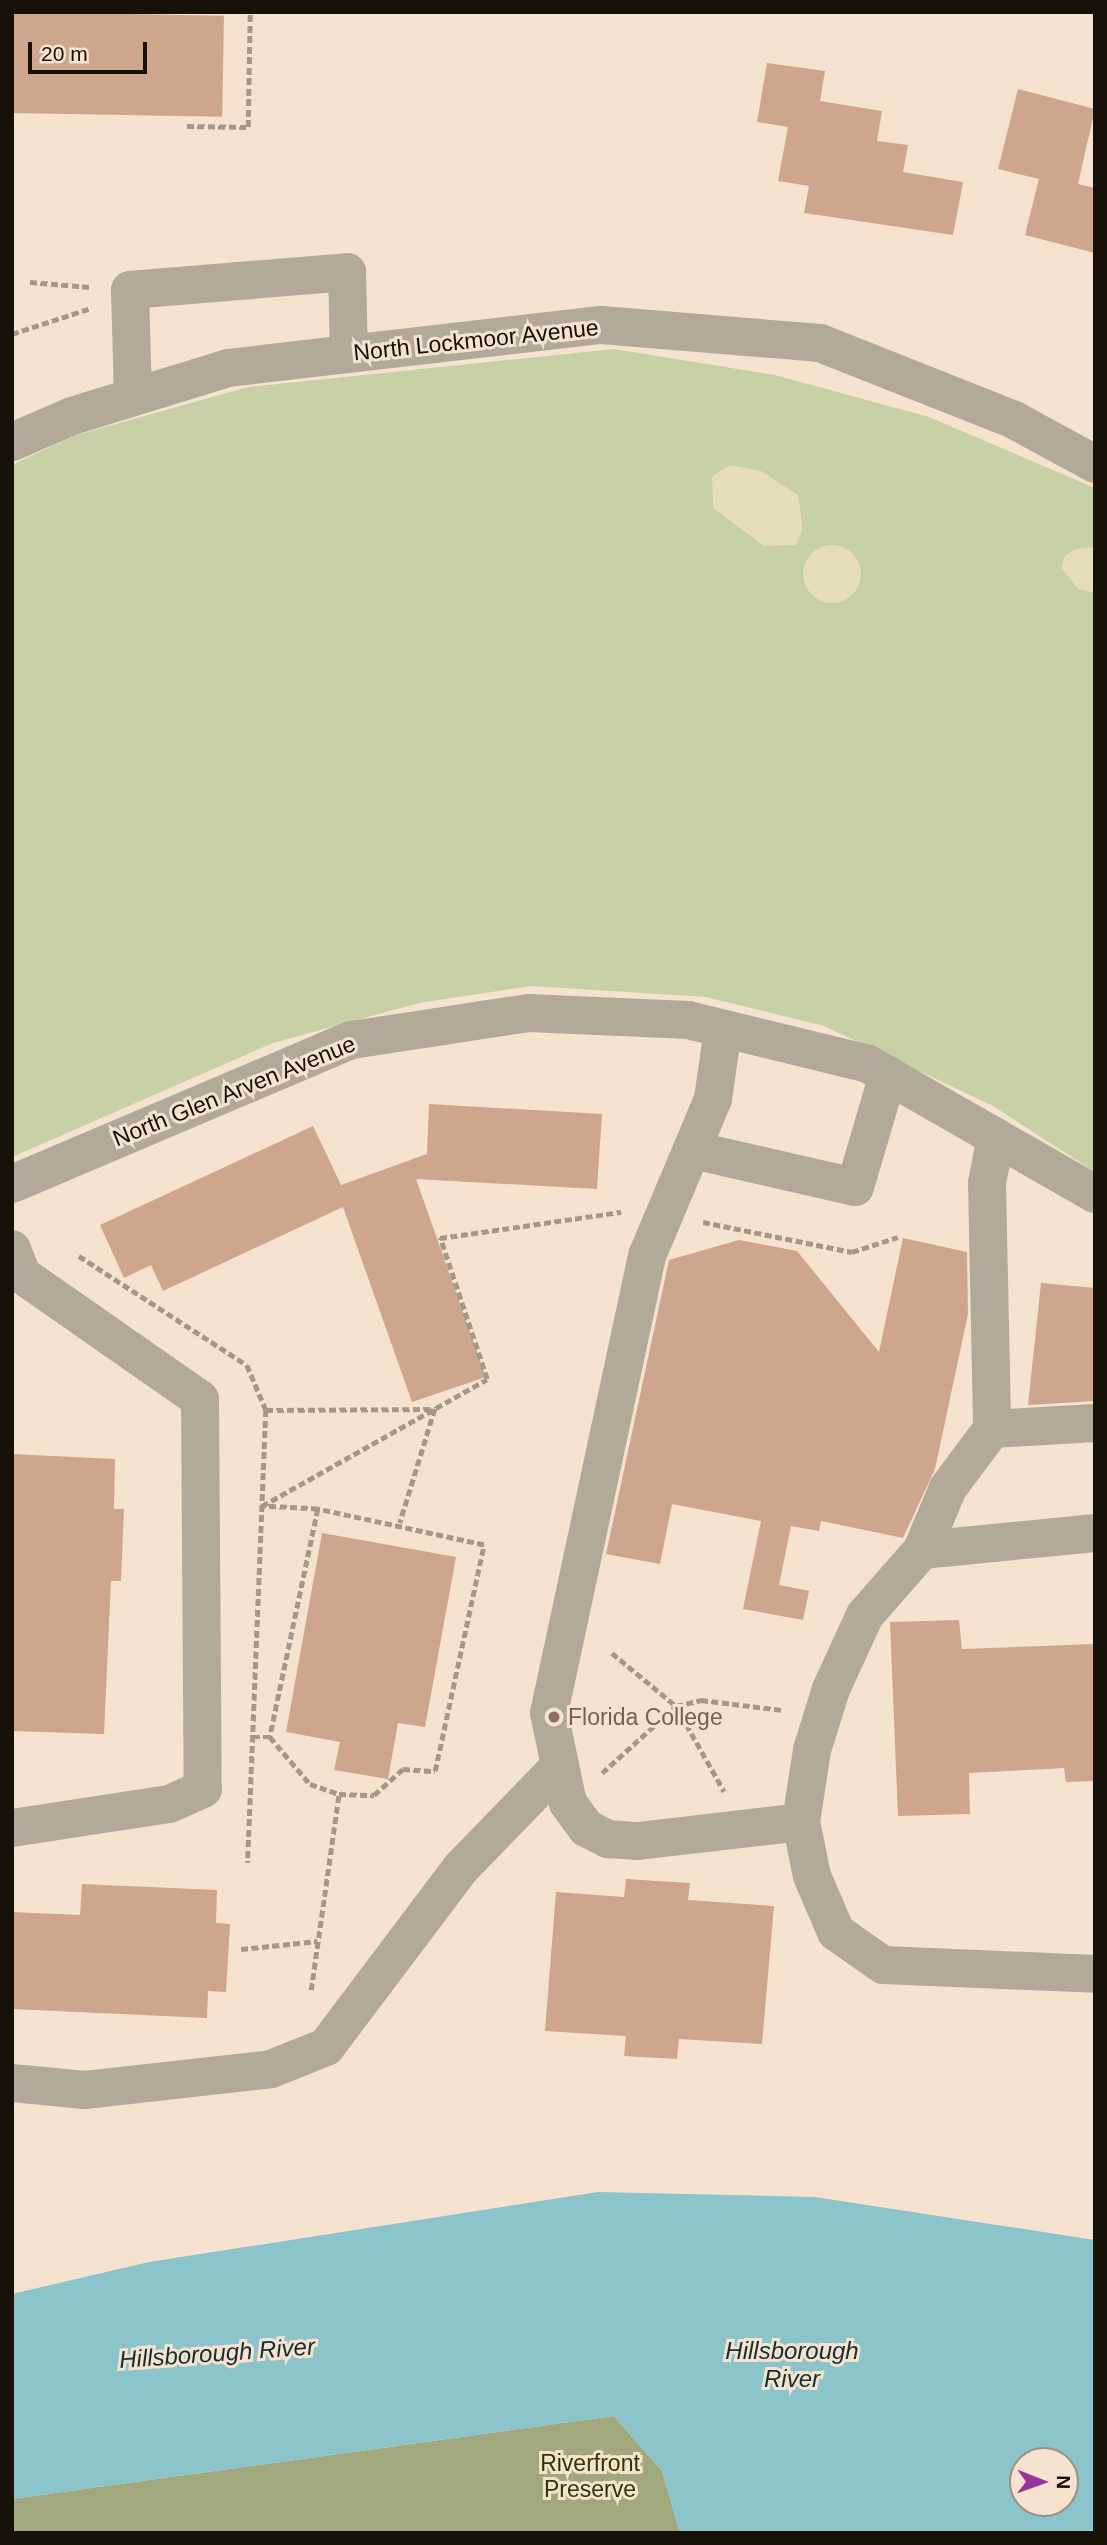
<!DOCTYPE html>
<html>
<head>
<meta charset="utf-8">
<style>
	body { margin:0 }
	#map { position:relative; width:1107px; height:2545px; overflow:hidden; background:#f6e3cf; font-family:Arial,sans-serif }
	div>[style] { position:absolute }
	.green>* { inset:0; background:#c8d0a6 }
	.forest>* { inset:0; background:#a1a87e }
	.sand>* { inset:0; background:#e7ddb8 }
	.round { border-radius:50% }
	.water>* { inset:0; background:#8cc4cc }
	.building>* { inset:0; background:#cea58d; transform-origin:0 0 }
	.path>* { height:4.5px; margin-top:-2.25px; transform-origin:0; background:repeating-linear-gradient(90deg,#a69889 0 7px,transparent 0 10.5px) }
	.minor>* { height:38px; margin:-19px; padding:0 19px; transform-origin:19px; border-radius:19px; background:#b3a998 }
	.dots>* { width:19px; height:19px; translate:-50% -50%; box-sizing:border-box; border:4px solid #f6e3cf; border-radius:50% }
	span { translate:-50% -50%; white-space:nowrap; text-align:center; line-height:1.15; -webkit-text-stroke:6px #f6e3cf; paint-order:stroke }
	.street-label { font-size:23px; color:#161009 }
	.education-label { font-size:23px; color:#785e54 }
	.left { translate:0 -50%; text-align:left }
	.park-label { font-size:23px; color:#303601 }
	.water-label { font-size:24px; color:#122f33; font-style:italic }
	.frame { position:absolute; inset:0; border:14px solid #161009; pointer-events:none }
	.north { position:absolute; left:1009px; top:2447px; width:70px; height:70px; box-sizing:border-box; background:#f6e3cf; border:2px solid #9c8f80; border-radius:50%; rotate:91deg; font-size:19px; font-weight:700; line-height:28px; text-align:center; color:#161009 }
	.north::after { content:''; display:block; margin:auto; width:24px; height:32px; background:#97349a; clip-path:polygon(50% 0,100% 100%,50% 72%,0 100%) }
	.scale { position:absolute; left:28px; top:42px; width:119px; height:32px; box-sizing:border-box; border:4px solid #161009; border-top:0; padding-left:9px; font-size:21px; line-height:24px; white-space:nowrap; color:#161009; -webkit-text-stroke:5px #f6e3cf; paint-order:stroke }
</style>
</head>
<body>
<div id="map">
	<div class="green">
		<div style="clip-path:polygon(614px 349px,775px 375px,929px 417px,1095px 488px,1095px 1172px,993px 1106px,824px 1026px,706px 997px,531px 986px,419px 1003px,273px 1043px,12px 1157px,12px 465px,73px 436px,248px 387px)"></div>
	</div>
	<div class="forest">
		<div style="clip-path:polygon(614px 2416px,662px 2471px,680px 2533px,12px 2533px,12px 2499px)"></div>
	</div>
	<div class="sand">
		<div style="clip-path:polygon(730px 465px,761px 471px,798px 495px,803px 529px,796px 545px,764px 546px,713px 508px,712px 476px)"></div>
		<div class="round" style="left:803px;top:545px;width:58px;height:58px"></div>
		<div style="clip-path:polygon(1095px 547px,1095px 593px,1078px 589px,1062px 568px,1064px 556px,1076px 549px)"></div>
	</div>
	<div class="water">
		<div style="clip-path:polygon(evenodd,598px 2192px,815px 2197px,1095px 2240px,1095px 2533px,680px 2533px,662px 2471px,614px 2416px,12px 2499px,12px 2294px,149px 2262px,598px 2192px,1023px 2461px,1065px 2461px,1065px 2503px,1023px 2503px,1023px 2461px)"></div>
	</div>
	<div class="building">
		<div style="left:12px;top:12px;width:212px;height:101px;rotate:1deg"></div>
		<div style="clip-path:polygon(767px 63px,825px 71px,820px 101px,882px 111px,877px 141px,908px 145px,903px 172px,963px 182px,953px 235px,804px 213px,809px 186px,778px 181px,788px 127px,757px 122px)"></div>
		<div style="clip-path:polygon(1018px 89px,1095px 109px,1078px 184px,1095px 188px,1095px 253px,1025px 235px,1039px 179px,998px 169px)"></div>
		<div style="clip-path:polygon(429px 1104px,602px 1114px,597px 1189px,416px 1179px,486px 1377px,412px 1402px,343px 1207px,163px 1291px,151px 1265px,124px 1278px,100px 1225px,313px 1126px,341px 1185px,427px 1154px)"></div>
		<div style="clip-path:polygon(903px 1238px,967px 1252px,968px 1314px,935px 1469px,903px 1538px,821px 1521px,819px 1531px,791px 1526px,779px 1585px,809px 1591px,803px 1620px,743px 1609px,761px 1521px,672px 1504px,660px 1564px,606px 1554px,669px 1260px,739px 1240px,797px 1251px,879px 1352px)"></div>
		<div style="clip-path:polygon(1041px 1283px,1095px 1288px,1095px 1401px,1028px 1405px)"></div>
		<div style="clip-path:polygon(12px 1454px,115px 1459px,114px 1509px,124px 1509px,121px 1581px,111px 1581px,104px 1734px,12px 1731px)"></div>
		<div style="clip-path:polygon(322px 1533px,456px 1557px,425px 1727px,398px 1723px,388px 1779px,334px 1770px,340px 1742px,286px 1732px)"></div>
		<div style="clip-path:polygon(959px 1620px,962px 1649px,1095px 1644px,1095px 1781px,1066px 1782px,1064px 1768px,969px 1773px,970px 1814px,898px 1816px,890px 1622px)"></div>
		<div style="clip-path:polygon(626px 1879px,690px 1883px,688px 1900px,774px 1906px,762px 2044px,679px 2039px,677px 2059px,624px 2056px,626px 2036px,545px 2031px,556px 1892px,624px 1897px)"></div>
		<div style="clip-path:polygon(82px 1884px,217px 1890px,216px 1923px,230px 1924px,226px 1992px,208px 1991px,207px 2018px,12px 2009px,12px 1912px,80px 1915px)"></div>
	</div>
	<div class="path">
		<div style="left:187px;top:126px;width:61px;rotate:0.9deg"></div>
		<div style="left:248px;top:127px;width:115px;rotate:-89deg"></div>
		<div style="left:30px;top:282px;width:60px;rotate:4.8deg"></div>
		<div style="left:12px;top:334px;width:83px;rotate:-18.2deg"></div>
		<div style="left:703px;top:1222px;width:152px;rotate:11.4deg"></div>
		<div style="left:852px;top:1252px;width:48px;rotate:-18.1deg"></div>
		<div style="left:79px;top:1256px;width:200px;rotate:33deg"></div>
		<div style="left:247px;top:1365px;width:49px;rotate:67.1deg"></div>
		<div style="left:266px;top:1410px;width:453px;rotate:92.3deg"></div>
		<div style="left:266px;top:1410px;width:169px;rotate:-0.3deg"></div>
		<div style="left:435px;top:1409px;width:119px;rotate:107.1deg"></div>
		<div style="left:318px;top:1509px;width:233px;rotate:101.9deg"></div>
		<div style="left:270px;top:1737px;width:62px;rotate:49.6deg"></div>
		<div style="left:310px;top:1784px;width:31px;rotate:19deg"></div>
		<div style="left:339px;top:1794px;width:35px;rotate:2deg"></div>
		<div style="left:374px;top:1795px;width:39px;rotate:-42deg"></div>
		<div style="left:403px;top:1769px;width:32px;rotate:4deg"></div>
		<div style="left:435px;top:1771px;width:231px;rotate:-77.8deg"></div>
		<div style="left:484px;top:1545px;width:170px;rotate:-167.8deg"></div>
		<div style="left:318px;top:1509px;width:56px;rotate:-176.9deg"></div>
		<div style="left:262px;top:1506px;width:258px;rotate:-29.4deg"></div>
		<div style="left:487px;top:1379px;width:149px;rotate:-108.4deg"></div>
		<div style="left:440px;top:1238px;width:183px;rotate:-8.2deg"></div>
		<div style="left:612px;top:1653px;width:83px;rotate:39.6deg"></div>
		<div style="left:676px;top:1706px;width:98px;rotate:60.5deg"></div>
		<div style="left:253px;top:1737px;width:17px"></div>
		<div style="left:602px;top:1773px;width:100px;rotate:-42.2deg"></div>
		<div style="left:676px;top:1706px;width:26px;rotate:-13deg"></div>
		<div style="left:701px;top:1700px;width:83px;rotate:7deg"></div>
		<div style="left:241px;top:1949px;width:77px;rotate:-5.9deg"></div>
		<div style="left:311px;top:1990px;width:198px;rotate:-81.9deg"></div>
	</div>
	<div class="minor">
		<div style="left:133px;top:397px;width:107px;rotate:-91.6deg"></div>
		<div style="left:130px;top:290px;width:218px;rotate:-4.7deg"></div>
		<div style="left:347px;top:272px;width:81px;rotate:88.6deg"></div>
		<div style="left:12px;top:442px;width:65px;rotate:-23.4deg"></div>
		<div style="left:72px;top:416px;width:163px;rotate:-17.1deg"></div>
		<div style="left:228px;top:368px;width:375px;rotate:-6.6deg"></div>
		<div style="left:601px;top:325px;width:220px;rotate:4.7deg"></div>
		<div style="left:820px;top:343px;width:209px;rotate:21.6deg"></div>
		<div style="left:1014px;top:420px;width:92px;rotate:28.5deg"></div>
		<div style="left:723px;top:1029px;width:71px;rotate:98.1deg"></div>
		<div style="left:713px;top:1099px;width:170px;rotate:112.8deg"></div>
		<div style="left:647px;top:1256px;width:467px;rotate:102.1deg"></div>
		<div style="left:549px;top:1713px;width:92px;rotate:78.1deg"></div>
		<div style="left:568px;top:1803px;width:31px;rotate:54deg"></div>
		<div style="left:586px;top:1828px;width:25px;rotate:27deg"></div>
		<div style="left:608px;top:1839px;width:30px;rotate:4deg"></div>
		<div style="left:638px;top:1841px;width:164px;rotate:-6.6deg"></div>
		<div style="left:996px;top:1137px;width:47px;rotate:101.1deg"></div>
		<div style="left:987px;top:1183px;width:246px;rotate:88.8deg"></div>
		<div style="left:992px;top:1429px;width:74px;rotate:126.7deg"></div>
		<div style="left:948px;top:1488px;width:67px;rotate:112.8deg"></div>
		<div style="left:922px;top:1550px;width:86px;rotate:131.2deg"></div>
		<div style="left:865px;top:1615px;width:81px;rotate:114.7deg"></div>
		<div style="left:831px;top:1689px;width:64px;rotate:107.3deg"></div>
		<div style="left:812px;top:1750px;width:73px;rotate:98.7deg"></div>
		<div style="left:801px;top:1822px;width:55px;rotate:78.5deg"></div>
		<div style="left:812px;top:1876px;width:61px;rotate:66.8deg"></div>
		<div style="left:836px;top:1932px;width:57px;rotate:35.1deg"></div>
		<div style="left:883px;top:1965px;width:212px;rotate:2.4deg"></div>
		<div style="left:693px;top:1150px;width:166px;rotate:12.9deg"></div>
		<div style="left:855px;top:1187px;width:117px;rotate:-73.6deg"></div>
		<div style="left:12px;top:1184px;width:369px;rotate:-23deg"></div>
		<div style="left:352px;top:1040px;width:179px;rotate:-8.7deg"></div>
		<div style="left:529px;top:1013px;width:159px;rotate:2.5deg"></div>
		<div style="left:688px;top:1020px;width:185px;rotate:13.7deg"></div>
		<div style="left:868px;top:1064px;width:262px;rotate:29.8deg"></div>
		<div style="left:12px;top:1249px;width:28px;rotate:69deg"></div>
		<div style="left:22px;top:1275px;width:217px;rotate:34.9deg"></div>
		<div style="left:200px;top:1399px;width:390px;rotate:89.6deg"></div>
		<div style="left:203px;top:1789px;width:37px;rotate:156deg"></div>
		<div style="left:169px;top:1804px;width:159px;rotate:171.3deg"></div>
		<div style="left:992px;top:1429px;width:103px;rotate:-3.3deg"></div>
		<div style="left:922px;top:1550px;width:174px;rotate:-5.6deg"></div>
		<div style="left:12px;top:2083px;width:73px;rotate:5.5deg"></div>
		<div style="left:85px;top:2090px;width:187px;rotate:-6.4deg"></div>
		<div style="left:271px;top:2069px;width:59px;rotate:-21.8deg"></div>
		<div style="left:326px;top:2047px;width:223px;rotate:-53deg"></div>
		<div style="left:460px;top:1869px;width:139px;rotate:-45.9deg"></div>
	</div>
	<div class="dots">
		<div style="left:554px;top:1717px;background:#8d6e63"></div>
	</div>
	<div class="street-label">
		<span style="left:476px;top:340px;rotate:-6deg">North Lockmoor Avenue</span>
		<span style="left:234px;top:1091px;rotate:-22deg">North Glen Arven Avenue</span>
	</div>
	<div class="education-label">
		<span class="left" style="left:568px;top:1717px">Florida College</span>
	</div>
	<div class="park-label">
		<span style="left:590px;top:2476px">Riverfront<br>Preserve</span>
	</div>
	<div class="water-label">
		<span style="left:792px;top:2365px">Hillsborough<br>River</span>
		<span style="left:217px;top:2353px;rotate:-4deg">Hillsborough River</span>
	</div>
	<div class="frame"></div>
	<div class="north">N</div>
	<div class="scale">20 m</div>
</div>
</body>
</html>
